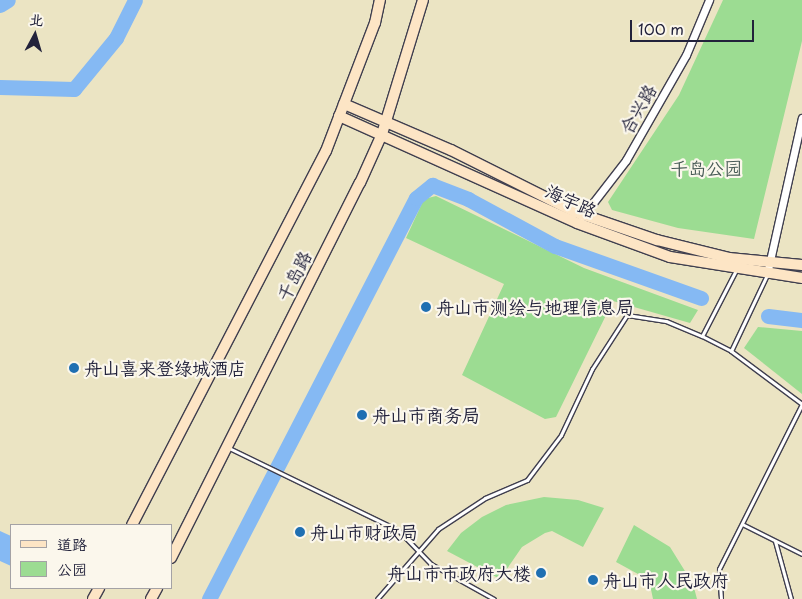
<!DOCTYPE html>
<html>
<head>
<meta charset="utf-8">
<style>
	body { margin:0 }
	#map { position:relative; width:802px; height:599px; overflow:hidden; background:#ebe4c3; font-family:"Playpen Sans","LXGW WenKai TC",sans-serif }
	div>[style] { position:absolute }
	.green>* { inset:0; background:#9cdc92 }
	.water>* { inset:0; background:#85b9f3 }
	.river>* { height:15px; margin:-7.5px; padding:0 7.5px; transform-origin:7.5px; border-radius:7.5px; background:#85b9f3 }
	.roads { filter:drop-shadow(1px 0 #403f4f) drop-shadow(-1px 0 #403f4f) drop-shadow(0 1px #403f4f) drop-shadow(0 -1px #403f4f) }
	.lane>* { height:3px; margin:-1.5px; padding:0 1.5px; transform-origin:1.5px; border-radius:1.5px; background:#fff }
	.street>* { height:7px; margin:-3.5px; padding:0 3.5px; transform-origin:3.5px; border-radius:3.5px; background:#fff }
	.secondary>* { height:10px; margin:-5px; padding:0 5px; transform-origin:5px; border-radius:5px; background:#fde5c5 }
	.dots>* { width:14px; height:14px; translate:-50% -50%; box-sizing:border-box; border:2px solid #fbf7ec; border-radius:50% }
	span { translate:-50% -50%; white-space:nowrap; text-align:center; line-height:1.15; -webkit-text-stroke:4.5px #fbf7ec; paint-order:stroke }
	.street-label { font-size:18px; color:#22223b }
	.park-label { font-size:18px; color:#475a55 }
	.poi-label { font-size:18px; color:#22223b }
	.left { translate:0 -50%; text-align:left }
	.right { translate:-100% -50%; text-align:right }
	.legend { position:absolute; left:10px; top:524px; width:162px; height:65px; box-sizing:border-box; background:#fbf7ec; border:1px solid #a4a2a5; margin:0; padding:6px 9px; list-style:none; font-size:15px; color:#22223b }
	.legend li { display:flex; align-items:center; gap:10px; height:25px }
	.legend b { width:25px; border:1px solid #a4a2a5 }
	.north { position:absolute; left:10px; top:10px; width:50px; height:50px; -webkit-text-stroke:4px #fbf7ec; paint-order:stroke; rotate:6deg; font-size:14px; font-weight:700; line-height:20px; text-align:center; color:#22223b }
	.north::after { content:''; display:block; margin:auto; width:18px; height:22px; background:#22223b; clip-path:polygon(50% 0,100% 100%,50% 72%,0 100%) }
	.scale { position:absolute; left:630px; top:20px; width:124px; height:22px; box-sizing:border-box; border:2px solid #22223b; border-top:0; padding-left:6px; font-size:15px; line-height:18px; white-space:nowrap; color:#22223b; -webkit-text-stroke:4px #fbf7ec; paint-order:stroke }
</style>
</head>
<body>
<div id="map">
	<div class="green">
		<div style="clip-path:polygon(723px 0,802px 0,802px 41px,754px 239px,678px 228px,612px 210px,608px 202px,679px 95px)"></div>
		<div style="clip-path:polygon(436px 196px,584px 268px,698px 310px,690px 323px,613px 301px,556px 417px,545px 419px,462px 375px,504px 284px,406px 238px,424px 199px)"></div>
		<div style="clip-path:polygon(758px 327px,802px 331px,802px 394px,744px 348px)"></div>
		<div style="clip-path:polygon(544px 497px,578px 500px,604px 508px,583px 547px,552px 531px,545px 533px,522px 547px,500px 579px,447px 551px,461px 533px,482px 517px,506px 505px)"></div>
		<div style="clip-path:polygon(634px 525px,670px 547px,693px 584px,697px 599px,653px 599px,649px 580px,616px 562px)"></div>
	</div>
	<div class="water">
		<div style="clip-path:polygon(0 531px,11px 536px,11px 566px,0 561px)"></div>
	</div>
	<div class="river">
		<div style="left:0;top:5px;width:9px;rotate:-32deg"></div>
		<div style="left:0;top:87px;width:74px;rotate:1.5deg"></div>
		<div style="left:74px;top:89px;width:66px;rotate:-50.5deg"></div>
		<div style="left:116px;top:38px;width:42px;rotate:-63.4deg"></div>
		<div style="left:768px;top:316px;width:34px;rotate:7deg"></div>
		<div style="left:209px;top:599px;width:451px;rotate:-62.7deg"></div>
		<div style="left:416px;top:198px;width:21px;rotate:-39deg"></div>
		<div style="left:432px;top:185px;width:39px;rotate:21deg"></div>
		<div style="left:468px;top:199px;width:99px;rotate:28.4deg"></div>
		<div style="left:555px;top:246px;width:155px;rotate:19.6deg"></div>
	</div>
	<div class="roads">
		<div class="lane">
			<div style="left:702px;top:336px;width:33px;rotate:27deg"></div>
			<div style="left:731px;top:351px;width:89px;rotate:36.7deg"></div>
			<div style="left:731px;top:351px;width:84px;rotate:-64.7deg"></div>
			<div style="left:229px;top:448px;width:188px;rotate:25.9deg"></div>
			<div style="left:398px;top:530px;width:47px;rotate:45.9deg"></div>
			<div style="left:431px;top:564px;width:72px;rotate:29.1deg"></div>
			<div style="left:742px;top:524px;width:67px;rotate:26.6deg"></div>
			<div style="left:775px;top:541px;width:60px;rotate:74.6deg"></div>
			<div style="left:377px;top:599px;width:93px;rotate:-48.9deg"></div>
			<div style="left:438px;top:529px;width:56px;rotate:-33.4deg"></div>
			<div style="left:485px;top:498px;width:46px;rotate:-23.2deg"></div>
			<div style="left:527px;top:480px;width:56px;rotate:-52.9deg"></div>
			<div style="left:561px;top:435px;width:73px;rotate:-64.8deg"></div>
			<div style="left:592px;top:369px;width:64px;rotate:-57.1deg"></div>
			<div style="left:627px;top:315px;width:39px;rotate:9deg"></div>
			<div style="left:666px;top:321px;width:39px;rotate:23deg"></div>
			<div style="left:702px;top:336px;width:74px;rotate:-62.7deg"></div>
			<div style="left:721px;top:599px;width:30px;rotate:-94deg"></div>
			<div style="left:719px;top:569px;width:185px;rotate:-63.3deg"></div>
		</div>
		<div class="street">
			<div style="left:582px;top:217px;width:72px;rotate:-52.3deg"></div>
			<div style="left:626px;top:160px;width:121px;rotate:-60.3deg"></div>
			<div style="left:686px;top:55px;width:60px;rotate:-67.3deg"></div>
			<div style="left:767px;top:274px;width:160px;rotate:-77.4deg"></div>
		</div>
		<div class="secondary">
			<div style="left:344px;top:104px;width:116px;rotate:23.3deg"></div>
			<div style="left:451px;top:150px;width:139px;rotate:26.6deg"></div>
			<div style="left:575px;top:212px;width:87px;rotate:18.9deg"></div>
			<div style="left:657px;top:240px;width:74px;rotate:14deg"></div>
			<div style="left:729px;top:258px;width:73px;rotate:5.5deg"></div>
			<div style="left:339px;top:116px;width:261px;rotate:24.2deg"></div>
			<div style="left:577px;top:223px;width:99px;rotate:20.1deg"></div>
			<div style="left:670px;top:257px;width:134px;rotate:9deg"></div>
			<div style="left:132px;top:525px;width:421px;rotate:-62.6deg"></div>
			<div style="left:326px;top:151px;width:137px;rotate:-69.1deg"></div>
			<div style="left:375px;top:23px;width:24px;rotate:-78deg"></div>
			<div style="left:171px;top:558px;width:420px;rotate:-63.3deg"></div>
			<div style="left:360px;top:183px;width:54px;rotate:-65.8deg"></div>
			<div style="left:382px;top:134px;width:140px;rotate:-73deg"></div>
			<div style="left:93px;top:599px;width:13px;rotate:-61deg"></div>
			<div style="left:151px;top:599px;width:13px;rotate:-61deg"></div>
		</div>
	</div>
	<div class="dots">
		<div style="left:426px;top:307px;background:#1f6fb2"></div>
		<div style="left:74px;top:368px;background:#1f6fb2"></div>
		<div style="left:362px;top:415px;background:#1f6fb2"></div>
		<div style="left:300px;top:532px;background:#1f6fb2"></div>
		<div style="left:541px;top:573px;background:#1f6fb2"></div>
		<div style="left:593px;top:580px;background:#1f6fb2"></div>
	</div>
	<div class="street-label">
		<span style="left:638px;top:109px;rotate:-60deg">合兴路</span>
		<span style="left:571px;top:201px;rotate:24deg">海宇路</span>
		<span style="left:294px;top:276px;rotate:-63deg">千岛路</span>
	</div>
	<div class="park-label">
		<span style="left:706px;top:168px">千岛公园</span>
	</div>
	<div class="poi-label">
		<span class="left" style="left:436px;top:307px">舟山市测绘与地理信息局</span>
		<span class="left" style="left:84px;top:368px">舟山喜来登绿城酒店</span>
		<span class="left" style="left:372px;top:415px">舟山市商务局</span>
		<span class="left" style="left:310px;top:532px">舟山市财政局</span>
		<span class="right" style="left:531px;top:573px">舟山市市政府大楼</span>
		<span class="left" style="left:603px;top:580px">舟山市人民政府</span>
	</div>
	<ul class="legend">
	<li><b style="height:6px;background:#fde5c5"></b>道路</li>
	<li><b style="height:14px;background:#9cdc92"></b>公园</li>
	</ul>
	<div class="north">北</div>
	<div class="scale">100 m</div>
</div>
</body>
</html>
